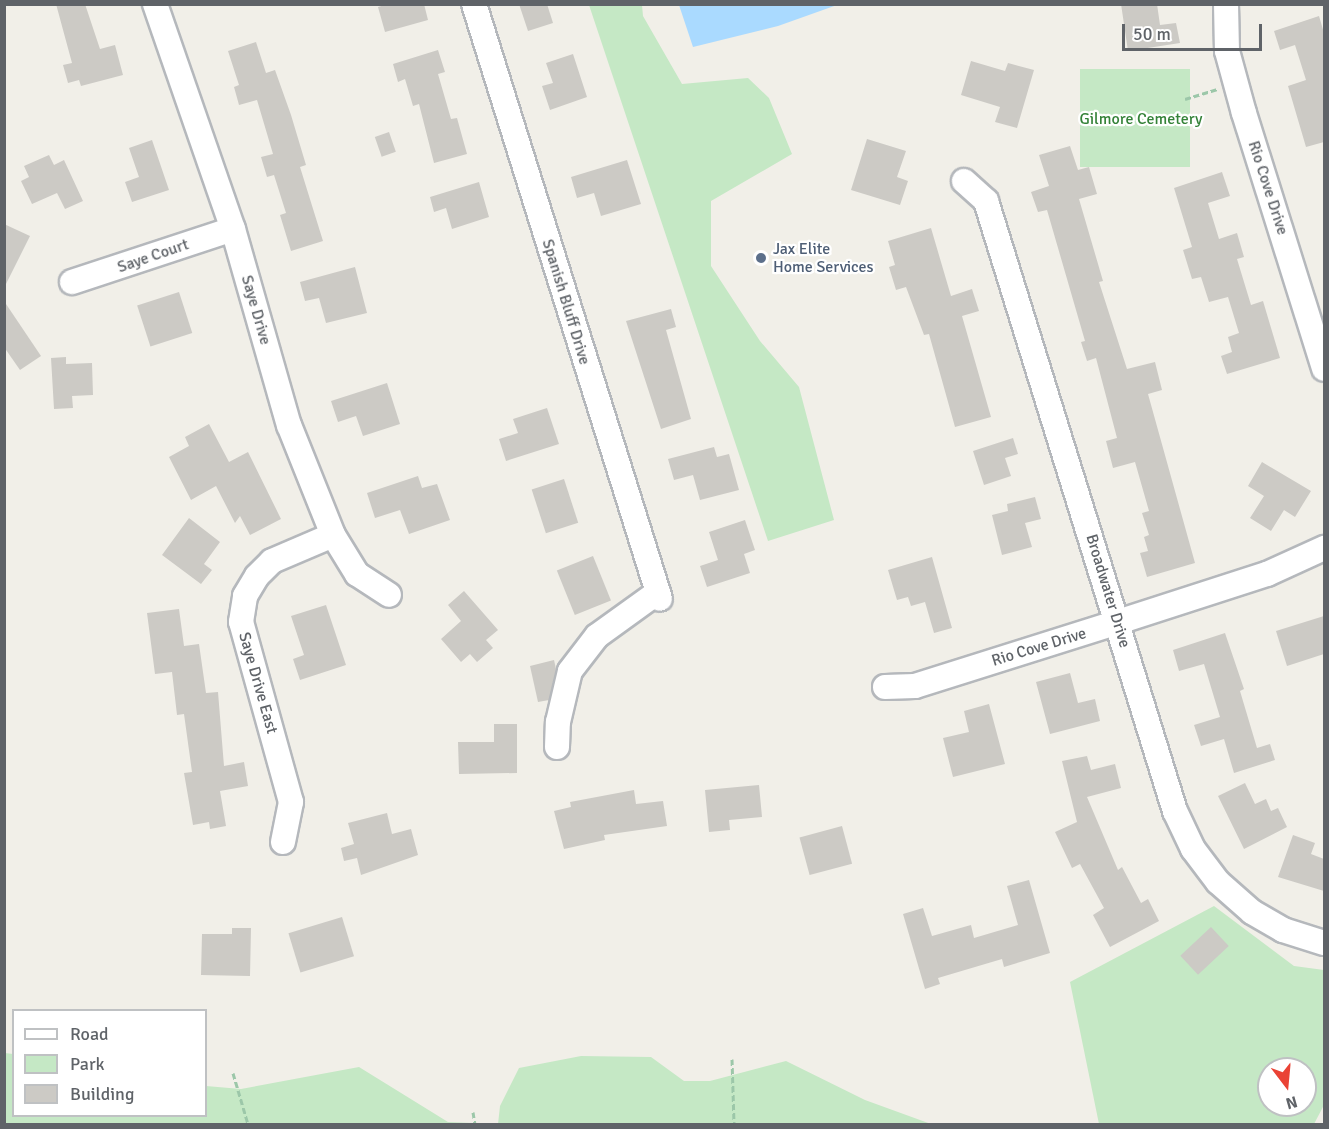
<!DOCTYPE html>
<html>
<head>
<meta charset="utf-8">
<style>
	body { margin:0 }
	#map { position:relative; width:1329px; height:1129px; overflow:hidden; background:#f1efe8; font-family:Signika,sans-serif }
	div>[style] { position:absolute }
	.green>* { inset:0; background:#c5e8c5; transform-origin:0 0 }
	.water>* { inset:0; background:#aadaff }
	.building>* { inset:0; background:#cccac5; transform-origin:0 0 }
	.path>* { height:3px; margin-top:-1.5px; transform-origin:0; background:repeating-linear-gradient(90deg,#9cc7a9 0 6px,transparent 0 9px) }
	.roads { filter:drop-shadow(2px 0 #b5b8bc) drop-shadow(-2px 0 #b5b8bc) drop-shadow(0 2px #b5b8bc) drop-shadow(0 -2px #b5b8bc) }
	.minor>* { height:24px; margin:-12px; padding:0 12px; transform-origin:12px; border-radius:12px; background:#fff }
	.dots>* { width:16px; height:16px; translate:-50% -50%; box-sizing:border-box; border:3px solid #fff; border-radius:50% }
	span { translate:-50% -50%; white-space:nowrap; text-align:center; line-height:1.15; -webkit-text-stroke:4.5px #fff; paint-order:stroke }
	.park-label { font-size:16px; color:#348238 }
	.street-label { font-size:16px; color:#5f6368 }
	.service-label { font-size:16px; color:#4e5e75 }
	.left { translate:0 -50%; text-align:left }
	.frame { position:absolute; inset:0; border:6px solid #5f6368; pointer-events:none }
	.legend { position:absolute; left:12px; top:1009px; width:195px; height:108px; box-sizing:border-box; background:#fff; border:2px solid #bfc1c3; margin:0; padding:8px 10px; list-style:none; font-size:18px; color:#5f6368 }
	.legend li { display:flex; align-items:center; gap:12px; height:30px }
	.legend b { width:30px; border:2px solid #bfc1c3 }
	.north { position:absolute; left:1257px; top:1057px; width:60px; height:60px; box-sizing:border-box; background:#fff; border:2px solid #bfc1c3; border-radius:50%; rotate:164deg; font-size:16px; font-weight:700; line-height:24px; text-align:center; color:#5f6368 }
	.north::after { content:''; display:block; margin:auto; width:21px; height:27px; background:#ea4335; clip-path:polygon(50% 0,100% 100%,50% 72%,0 100%) }
	.scale { position:absolute; left:1122px; top:24px; width:140px; height:27px; box-sizing:border-box; border:3px solid #5f6368; border-top:0; padding-left:8px; font-size:18px; line-height:21px; white-space:nowrap; color:#5f6368; -webkit-text-stroke:4px #fff; paint-order:stroke }
</style>
</head>
<body>
<div id="map">
	<div class="green">
		<div style="clip-path:polygon(589px 5px,642px 5px,643px 16px,682px 84px,748px 78px,769px 98px,792px 154px,711px 201px,711px 266px,760px 341px,799px 387px,834px 520px,768px 541px)"></div>
		<div style="left:1190px;top:69px;width:98px;height:110px;rotate:90deg"></div>
		<div style="clip-path:polygon(evenodd,1214px 906px,1294px 966px,1324px 970px,1324px 1105px,1314px 1124px,1099px 1124px,1070px 982px,1214px 906px,1269px 1069px,1305px 1069px,1305px 1105px,1269px 1105px,1269px 1069px)"></div>
		<div style="clip-path:polygon(5px 1053px,13px 1054px,14px 1116px,206px 1116px,206px 1086px,241px 1089px,359px 1067px,448px 1122px,498px 1124px,500px 1106px,519px 1068px,581px 1056px,651px 1057px,684px 1081px,710px 1081px,786px 1061px,865px 1100px,931px 1124px,5px 1124px)"></div>
	</div>
	<div class="water">
		<div style="clip-path:polygon(679px 5px,679px 4px,837px 5px,778px 26px,693px 47px)"></div>
	</div>
	<div class="building">
		<div style="clip-path:polygon(56px 4px,85px 4px,100px 49px,115px 45px,123px 75px,81px 86px,79px 80px,68px 83px,63px 65px,72px 63px)"></div>
		<div style="clip-path:polygon(388px 4px,424px 4px,428px 20px,385px 32px,378px 7px)"></div>
		<div style="clip-path:polygon(519px 4px,547px 4px,553px 23px,528px 31px)"></div>
		<div style="clip-path:polygon(1121px 4px,1157px 4px,1160px 25px,1176px 23px,1180px 43px,1128px 51px)"></div>
		<div style="clip-path:polygon(1319px 16px,1324px 33px,1324px 142px,1306px 147px,1288px 86px,1306px 80px,1295px 45px,1280px 50px,1274px 31px)"></div>
		<div style="clip-path:polygon(256px 42px,266px 73px,275px 70px,291px 115px,306px 165px,300px 167px,323px 241px,291px 251px,280px 215px,286px 213px,274px 175px,267px 177px,261px 157px,273px 154px,257px 100px,239px 105px,234px 87px,239px 85px,228px 51px)"></div>
		<div style="clip-path:polygon(438px 50px,445px 72px,438px 74px,451px 119px,457px 118px,467px 154px,434px 163px,419px 104px,413px 106px,405px 79px,398px 82px,393px 64px)"></div>
		<div style="clip-path:polygon(573px 54px,587px 97px,550px 110px,542px 86px,553px 83px,546px 63px)"></div>
		<div style="clip-path:polygon(971px 61px,1005px 71px,1008px 63px,1034px 70px,1017px 128px,995px 122px,1000px 107px,961px 95px)"></div>
		<div style="left:389px;top:132px;width:21px;height:15px;rotate:71deg"></div>
		<div style="clip-path:polygon(867px 139px,906px 151px,897px 177px,908px 181px,900px 205px,851px 190px)"></div>
		<div style="clip-path:polygon(152px 140px,169px 190px,132px 202px,125px 182px,139px 177px,129px 148px)"></div>
		<div style="clip-path:polygon(1070px 146px,1078px 170px,1089px 167px,1097px 194px,1079px 199px,1103px 281px,1099px 282px,1127px 369px,1155px 362px,1162px 390px,1148px 394px,1195px 563px,1147px 577px,1140px 553px,1148px 551px,1144px 537px,1149px 535px,1142px 513px,1149px 511px,1135px 462px,1113px 468px,1106px 441px,1117px 438px,1096px 358px,1087px 361px,1081px 342px,1085px 341px,1047px 210px,1038px 212px,1031px 192px,1049px 186px,1039px 155px)"></div>
		<div style="clip-path:polygon(49px 155px,54px 165px,64px 160px,83px 201px,65px 209px,57px 193px,32px 204px,21px 181px,29px 177px,24px 166px)"></div>
		<div style="clip-path:polygon(627px 160px,641px 204px,601px 216px,594px 193px,577px 198px,571px 177px)"></div>
		<div style="clip-path:polygon(1222px 172px,1230px 196px,1208px 203px,1219px 239px,1237px 233px,1244px 257px,1237px 259px,1251px 305px,1263px 301px,1280px 358px,1227px 374px,1221px 356px,1232px 352px,1228px 337px,1239px 333px,1228px 297px,1209px 302px,1201px 277px,1192px 279px,1183px 250px,1192px 247px,1174px 188px)"></div>
		<div style="clip-path:polygon(479px 182px,489px 217px,452px 229px,446px 208px,434px 212px,430px 197px)"></div>
		<div style="clip-path:polygon(4px 224px,30px 236px,4px 288px)"></div>
		<div style="clip-path:polygon(931px 228px,951px 296px,972px 289px,979px 311px,962px 316px,991px 417px,955px 427px,929px 334px,924px 335px,906px 287px,896px 290px,889px 267px,895px 265px,888px 241px)"></div>
		<div style="clip-path:polygon(355px 267px,367px 313px,326px 323px,319px 298px,305px 301px,300px 282px)"></div>
		<div style="left:179px;top:292px;width:43px;height:44px;rotate:72deg"></div>
		<div style="clip-path:polygon(4px 301px,41px 356px,20px 370px,4px 347px)"></div>
		<div style="clip-path:polygon(671px 309px,676px 327px,666px 330px,691px 419px,661px 429px,626px 321px)"></div>
		<div style="clip-path:polygon(66px 357px,66px 364px,92px 363px,93px 395px,72px 396px,73px 408px,54px 409px,51px 358px)"></div>
		<div style="clip-path:polygon(387px 383px,400px 424px,363px 436px,356px 416px,338px 422px,331px 401px)"></div>
		<div style="clip-path:polygon(547px 408px,559px 444px,506px 461px,499px 439px,518px 433px,513px 419px)"></div>
		<div style="clip-path:polygon(209px 424px,229px 462px,248px 452px,281px 519px,250px 535px,240px 516px,235px 523px,216px 486px,191px 500px,169px 457px,189px 446px,185px 437px)"></div>
		<div style="clip-path:polygon(1013px 438px,1018px 454px,1005px 458px,1011px 476px,984px 485px,973px 451px)"></div>
		<div style="clip-path:polygon(714px 447px,717px 457px,729px 454px,739px 490px,700px 500px,693px 475px,674px 480px,668px 459px)"></div>
		<div style="clip-path:polygon(1262px 462px,1311px 491px,1295px 517px,1284px 510px,1271px 531px,1250px 518px,1264px 496px,1248px 486px)"></div>
		<div style="clip-path:polygon(418px 476px,422px 488px,437px 484px,450px 520px,409px 534px,400px 510px,375px 518px,367px 493px)"></div>
		<div style="left:564px;top:479px;width:46px;height:34px;rotate:72deg"></div>
		<div style="clip-path:polygon(1035px 497px,1041px 519px,1025px 523px,1032px 547px,1002px 555px,992px 515px,1008px 511px,1007px 504px)"></div>
		<div style="clip-path:polygon(189px 518px,220px 542px,204px 564px,212px 570px,201px 584px,162px 555px)"></div>
		<div style="clip-path:polygon(745px 520px,755px 550px,744px 554px,750px 573px,707px 587px,700px 566px,718px 560px,709px 532px)"></div>
		<div style="left:593px;top:556px;width:48px;height:39px;rotate:68deg"></div>
		<div style="clip-path:polygon(932px 557px,952px 628px,934px 633px,925px 602px,911px 606px,908px 597px,897px 600px,888px 570px)"></div>
		<div style="clip-path:polygon(464px 591px,498px 630px,486px 640px,493px 648px,477px 662px,470px 654px,461px 662px,441px 639px,461px 621px,448px 605px)"></div>
		<div style="clip-path:polygon(326px 605px,346px 665px,300px 680px,293px 659px,304px 655px,291px 616px)"></div>
		<div style="clip-path:polygon(179px 609px,184px 646px,199px 644px,206px 693px,218px 692px,224px 766px,244px 762px,248px 786px,220px 791px,226px 826px,210px 829px,209px 822px,193px 825px,184px 773px,192px 772px,184px 714px,177px 715px,172px 672px,155px 674px,147px 613px)"></div>
		<div style="clip-path:polygon(1324px 616px,1324px 654px,1287px 666px,1276px 631px)"></div>
		<div style="clip-path:polygon(1225px 633px,1244px 689px,1240px 691px,1257px 748px,1270px 744px,1275px 760px,1234px 773px,1224px 739px,1201px 746px,1194px 725px,1220px 717px,1204px 664px,1179px 671px,1173px 650px)"></div>
		<div style="clip-path:polygon(554px 660px,556px 669px,549px 700px,538px 702px,530px 666px)"></div>
		<div style="clip-path:polygon(1070px 673px,1078px 703px,1095px 699px,1100px 721px,1050px 734px,1036px 682px)"></div>
		<div style="clip-path:polygon(989px 704px,1005px 764px,953px 777px,943px 738px,969px 732px,964px 711px)"></div>
		<div style="clip-path:polygon(494px 724px,517px 724px,517px 773px,459px 774px,458px 742px,494px 742px)"></div>
		<div style="clip-path:polygon(1087px 756px,1091px 770px,1115px 764px,1121px 788px,1087px 797px,1118px 870px,1122px 867px,1141px 903px,1148px 899px,1159px 921px,1110px 947px,1093px 915px,1104px 908px,1080px 864px,1072px 868px,1055px 832px,1077px 822px,1062px 761px)"></div>
		<div style="clip-path:polygon(1245px 783px,1255px 804px,1266px 799px,1271px 811px,1278px 808px,1287px 827px,1244px 849px,1218px 796px)"></div>
		<div style="clip-path:polygon(759px 785px,762px 817px,729px 820px,730px 830px,709px 832px,705px 790px)"></div>
		<div style="clip-path:polygon(634px 790px,636px 804px,663px 801px,667px 826px,604px 835px,605px 840px,564px 849px,554px 811px,571px 807px,570px 802px)"></div>
		<div style="clip-path:polygon(387px 813px,392px 834px,411px 829px,418px 855px,361px 875px,357px 858px,344px 861px,341px 848px,354px 844px,348px 823px)"></div>
		<div style="left:842px;top:826px;width:39px;height:44px;rotate:75deg"></div>
		<div style="clip-path:polygon(1293px 835px,1315px 843px,1311px 854px,1324px 859px,1324px 891px,1278px 877px)"></div>
		<div style="clip-path:polygon(1029px 880px,1050px 953px,1004px 967px,1002px 959px,938px 978px,940px 984px,925px 989px,903px 914px,923px 908px,932px 936px,971px 925px,974px 938px,1018px 925px,1007px 886px)"></div>
		<div style="left:342px;top:917px;width:41px;height:56px;rotate:73deg"></div>
		<div style="left:1211px;top:927px;width:26px;height:42px;rotate:47deg"></div>
		<div style="clip-path:polygon(232px 928px,251px 928px,250px 976px,201px 975px,202px 934px,232px 934px)"></div>
	</div>
	<div class="path">
		<div style="left:1185px;top:99px;width:34px;rotate:-17deg"></div>
		<div style="left:732px;top:1059px;width:65px;rotate:88.2deg"></div>
		<div style="left:233px;top:1073px;width:53px;rotate:73.6deg"></div>
		<div style="left:473px;top:1112px;width:12px;rotate:81deg"></div>
	</div>
	<div class="roads">
		<div class="minor">
			<div style="left:155px;top:4px;width:238px;rotate:70.9deg"></div>
			<div style="left:233px;top:229px;width:204px;rotate:74.1deg"></div>
			<div style="left:289px;top:425px;width:118px;rotate:68.2deg"></div>
			<div style="left:333px;top:535px;width:46px;rotate:58.4deg"></div>
			<div style="left:357px;top:574px;width:38px;rotate:33deg"></div>
			<div style="left:474px;top:4px;width:623px;rotate:72.64deg"></div>
			<div style="left:1226px;top:4px;width:47px;rotate:88.8deg"></div>
			<div style="left:1227px;top:51px;width:64px;rotate:74.7deg"></div>
			<div style="left:1244px;top:113px;width:268px;rotate:72.6deg"></div>
			<div style="left:964px;top:181px;width:30px;rotate:42deg"></div>
			<div style="left:986px;top:201px;width:639px;rotate:72.79deg"></div>
			<div style="left:1175px;top:811px;width:42px;rotate:64.7deg"></div>
			<div style="left:1193px;top:849px;width:41px;rotate:52.9deg"></div>
			<div style="left:1218px;top:882px;width:45px;rotate:41.4deg"></div>
			<div style="left:1252px;top:912px;width:36px;rotate:30deg"></div>
			<div style="left:1283px;top:930px;width:43px;rotate:17.6deg"></div>
			<div style="left:72px;top:282px;width:169px;rotate:-18.2deg"></div>
			<div style="left:885px;top:687px;width:30px;rotate:-2deg"></div>
			<div style="left:915px;top:686px;width:213px;rotate:-17.5deg"></div>
			<div style="left:1118px;top:622px;width:157px;rotate:-17.9deg"></div>
			<div style="left:1267px;top:574px;width:63px;rotate:-24.5deg"></div>
			<div style="left:557px;top:747px;width:25px;rotate:-88deg"></div>
			<div style="left:558px;top:722px;width:52px;rotate:-76.8deg"></div>
			<div style="left:570px;top:671px;width:44px;rotate:-52.4deg"></div>
			<div style="left:597px;top:636px;width:75px;rotate:-35.8deg"></div>
			<div style="left:283px;top:842px;width:41px;rotate:-78.7deg"></div>
			<div style="left:291px;top:802px;width:187px;rotate:-105.5deg"></div>
			<div style="left:241px;top:622px;width:26px;rotate:-81deg"></div>
			<div style="left:245px;top:596px;width:23px;rotate:-59deg"></div>
			<div style="left:257px;top:576px;width:21px;rotate:-45deg"></div>
			<div style="left:272px;top:561px;width:66px;rotate:-23.1deg"></div>
		</div>
	</div>
	<div class="dots">
		<div style="left:761px;top:258px;background:#5c6f8a"></div>
	</div>
	<div class="park-label">
		<span style="left:1141px;top:119px">Gilmore Cemetery</span>
	</div>
	<div class="street-label">
		<span style="left:1268px;top:188px;rotate:72deg">Rio Cove Drive</span>
		<span style="left:153px;top:256px;rotate:-19deg">Saye Court</span>
		<span style="left:566px;top:302px;rotate:73deg">Spanish Bluff Drive</span>
		<span style="left:256px;top:310px;rotate:74deg">Saye Drive</span>
		<span style="left:1108px;top:591px;rotate:73deg">Broadwater Drive</span>
		<span style="left:1039px;top:647px;rotate:-17deg">Rio Cove Drive</span>
		<span style="left:258px;top:683px;rotate:74deg">Saye Drive East</span>
	</div>
	<div class="service-label">
		<span class="left" style="left:773px;top:258px">Jax Elite<br>Home Services</span>
	</div>
	<div class="frame"></div>
	<ul class="legend">
	<li><b style="height:8px;background:#fff"></b>Road</li>
	<li><b style="height:16px;background:#c5e8c5"></b>Park</li>
	<li><b style="height:16px;background:#cccac5"></b>Building</li>
	</ul>
	<div class="north">N</div>
	<div class="scale">50 m</div>
</div>
</body>
</html>
